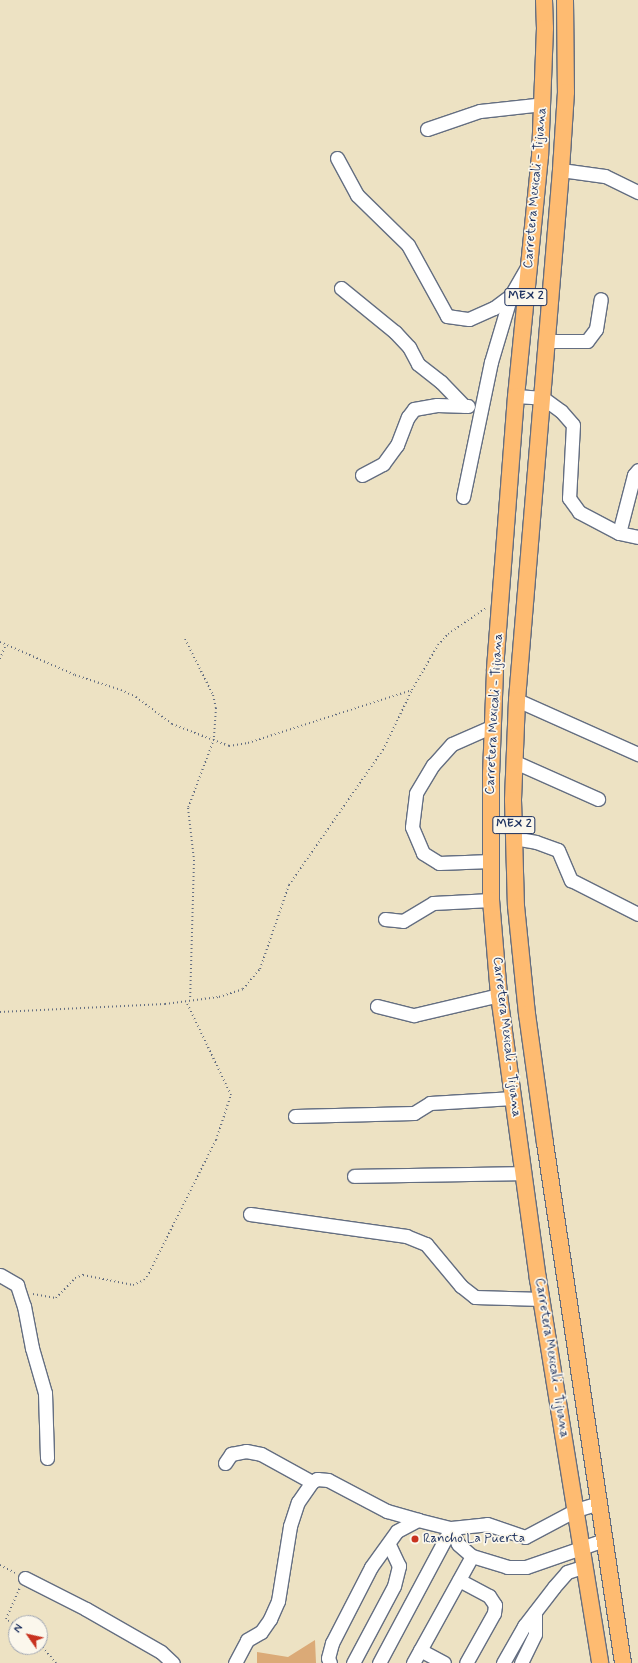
<!DOCTYPE html>
<html>
<head>
<meta charset="utf-8">
<style>
	body { margin:0 }
	#map { position:relative; width:638px; height:1663px; overflow:hidden; background:#ede2c3; font-family:Mynerve,sans-serif }
	div>[style] { position:absolute }
	.building>* { inset:0; background:#dbaa77 }
	.path>* { height:2px; margin-top:-1px; transform-origin:0; background:repeating-linear-gradient(90deg,#646e81 0 1px,transparent 0 4px) }
	.roads { filter:drop-shadow(1px 0 #646e81) drop-shadow(-1px 0 #646e81) drop-shadow(0 1px #646e81) drop-shadow(0 -1px #646e81) }
	.minor>* { height:13px; margin:-6.5px; padding:0 6.5px; transform-origin:6.5px; border-radius:6.5px; background:#fff }
	.major>* { height:16px; margin:-8px; padding:0 8px; transform-origin:8px; border-radius:8px; background:#febb71 }
	.dots>* { width:11px; height:11px; translate:-50% -50%; box-sizing:border-box; border:2px solid #fbf7ec; border-radius:50% }
	span { translate:-50% -50%; white-space:nowrap; text-align:center; line-height:1.15; -webkit-text-stroke:3.5px #fbf7ec; paint-order:stroke }
	.shield-label span { padding:1px 3px; background:#fbf7ec; border:1px solid; border-radius:3px; -webkit-text-stroke-width:0 }
	.shield-label { font-size:12px; color:#1b2f5e; font-weight:700 }
	.street-label { font-size:13px; color:#1b2f5e }
	.poi-label { font-size:13px; color:#1b2f5e }
	.left { translate:0 -50%; text-align:left }
	.north { position:absolute; left:8px; top:1615px; width:40px; height:40px; box-sizing:border-box; background:#fbf7ec; border:1px solid #a1a7b3; border-radius:50%; rotate:304deg; font-size:11px; font-weight:700; line-height:16px; text-align:center; color:#1b2f5e }
	.north::after { content:''; display:block; margin:auto; width:14px; height:18px; background:#c8321e; clip-path:polygon(50% 0,100% 100%,50% 72%,0 100%) }
</style>
</head>
<body>
<div id="map">
	<div class="building">
		<div style="clip-path:polygon(315px 1640px,316px 1663px,257px 1663px,257px 1652px,288px 1657px)"></div>
	</div>
	<div class="path">
		<div style="left:185px;top:639px;width:63px;rotate:63.4deg"></div>
		<div style="left:213px;top:695px;width:13px;rotate:77deg"></div>
		<div style="left:216px;top:708px;width:31px;rotate:94deg"></div>
		<div style="left:214px;top:739px;width:74px;rotate:110.6deg"></div>
		<div style="left:188px;top:808px;width:52px;rotate:83.4deg"></div>
		<div style="left:194px;top:860px;width:140px;rotate:91.6deg"></div>
		<div style="left:0;top:642px;width:82px;rotate:23.7deg"></div>
		<div style="left:75px;top:675px;width:48px;rotate:18.1deg"></div>
		<div style="left:121px;top:690px;width:17px;rotate:25deg"></div>
		<div style="left:136px;top:697px;width:45px;rotate:36.9deg"></div>
		<div style="left:172px;top:724px;width:61px;rotate:21.1deg"></div>
		<div style="left:229px;top:746px;width:19px;rotate:-9deg"></div>
		<div style="left:248px;top:743px;width:172px;rotate:-17.9deg"></div>
		<div style="left:0;top:659px;width:16px;rotate:-68deg"></div>
		<div style="left:0;top:1012px;width:165px;rotate:-2.8deg"></div>
		<div style="left:165px;top:1004px;width:54px;rotate:-7.4deg"></div>
		<div style="left:219px;top:997px;width:25px;rotate:-18deg"></div>
		<div style="left:243px;top:989px;width:26px;rotate:-50deg"></div>
		<div style="left:260px;top:969px;width:89px;rotate:-71deg"></div>
		<div style="left:289px;top:885px;width:165px;rotate:-55.2deg"></div>
		<div style="left:383px;top:750px;width:67px;rotate:-64.2deg"></div>
		<div style="left:412px;top:690px;width:52px;rotate:-60deg"></div>
		<div style="left:438px;top:645px;width:15px;rotate:-48deg"></div>
		<div style="left:448px;top:634px;width:46px;rotate:-34.4deg"></div>
		<div style="left:33px;top:1294px;width:23px;rotate:10deg"></div>
		<div style="left:56px;top:1298px;width:28px;rotate:-46deg"></div>
		<div style="left:75px;top:1278px;width:9px;rotate:-21deg"></div>
		<div style="left:83px;top:1275px;width:51px;rotate:11.3deg"></div>
		<div style="left:133px;top:1285px;width:12px;rotate:-24deg"></div>
		<div style="left:144px;top:1280px;width:9px;rotate:-54deg"></div>
		<div style="left:149px;top:1273px;width:149px;rotate:-63.3deg"></div>
		<div style="left:216px;top:1140px;width:47px;rotate:-71.6deg"></div>
		<div style="left:231px;top:1095px;width:104px;rotate:-115.6deg"></div>
		<div style="left:0;top:1565px;width:17px;rotate:28deg"></div>
		<div style="left:16px;top:1625px;width:12px;rotate:-149deg"></div>
		<div style="left:6px;top:1619px;width:34px;rotate:-66deg"></div>
		<div style="left:40px;top:1644px;width:25px;rotate:50deg"></div>
	</div>
	<div class="roads">
		<div class="minor">
			<div style="left:427px;top:129px;width:56px;rotate:-18.8deg"></div>
			<div style="left:480px;top:111px;width:63px;rotate:-6.3deg"></div>
			<div style="left:337px;top:158px;width:42px;rotate:61.6deg"></div>
			<div style="left:357px;top:195px;width:71px;rotate:44.4deg"></div>
			<div style="left:408px;top:245px;width:81px;rotate:61.2deg"></div>
			<div style="left:447px;top:316px;width:22px;rotate:8deg"></div>
			<div style="left:469px;top:319px;width:27px;rotate:-24deg"></div>
			<div style="left:494px;top:308px;width:21px;rotate:-37deg"></div>
			<div style="left:561px;top:170px;width:44px;rotate:7.8deg"></div>
			<div style="left:605px;top:176px;width:37px;rotate:26deg"></div>
			<div style="left:341px;top:288px;width:70px;rotate:39.2deg"></div>
			<div style="left:395px;top:332px;width:21px;rotate:47deg"></div>
			<div style="left:409px;top:347px;width:19px;rotate:62deg"></div>
			<div style="left:418px;top:364px;width:29px;rotate:38deg"></div>
			<div style="left:441px;top:382px;width:33px;rotate:46deg"></div>
			<div style="left:547px;top:341px;width:40px"></div>
			<div style="left:587px;top:341px;width:15px;rotate:-53deg"></div>
			<div style="left:596px;top:329px;width:30px;rotate:-81deg"></div>
			<div style="left:516px;top:396px;width:27px;rotate:4deg"></div>
			<div style="left:543px;top:398px;width:22px;rotate:36deg"></div>
			<div style="left:561px;top:411px;width:18px;rotate:49deg"></div>
			<div style="left:573px;top:425px;width:73px;rotate:93.1deg"></div>
			<div style="left:569px;top:498px;width:17px;rotate:54deg"></div>
			<div style="left:579px;top:512px;width:45px;rotate:27.7deg"></div>
			<div style="left:619px;top:533px;width:19px;rotate:12deg"></div>
			<div style="left:362px;top:475px;width:24px;rotate:-28deg"></div>
			<div style="left:383px;top:464px;width:24px;rotate:-54deg"></div>
			<div style="left:397px;top:445px;width:30px;rotate:-69deg"></div>
			<div style="left:408px;top:417px;width:10px;rotate:-53deg"></div>
			<div style="left:414px;top:409px;width:23px;rotate:-10deg"></div>
			<div style="left:437px;top:405px;width:31px;rotate:2deg"></div>
			<div style="left:463px;top:497px;width:138px;rotate:-78.3deg"></div>
			<div style="left:491px;top:362px;width:70px;rotate:-73.4deg"></div>
			<div style="left:511px;top:295px;width:34px;rotate:-60deg"></div>
			<div style="left:619px;top:533px;width:60px;rotate:-75.5deg"></div>
			<div style="left:634px;top:475px;width:6px;rotate:-51deg"></div>
			<div style="left:517px;top:700px;width:133px;rotate:24.1deg"></div>
			<div style="left:515px;top:762px;width:91px;rotate:24deg"></div>
			<div style="left:514px;top:838px;width:22px;rotate:10deg"></div>
			<div style="left:536px;top:842px;width:23px;rotate:20deg"></div>
			<div style="left:558px;top:850px;width:33px;rotate:67deg"></div>
			<div style="left:571px;top:880px;width:75px;rotate:26.9deg"></div>
			<div style="left:491px;top:861px;width:52px;rotate:177.8deg"></div>
			<div style="left:439px;top:863px;width:19px;rotate:-148deg"></div>
			<div style="left:423px;top:853px;width:28px;rotate:-113deg"></div>
			<div style="left:412px;top:827px;width:34px;rotate:-83deg"></div>
			<div style="left:416px;top:793px;width:33px;rotate:-59deg"></div>
			<div style="left:433px;top:765px;width:28px;rotate:-48deg"></div>
			<div style="left:452px;top:744px;width:45px;rotate:-23.7deg"></div>
			<div style="left:385px;top:919px;width:18px;rotate:6deg"></div>
			<div style="left:403px;top:921px;width:35px;rotate:-31deg"></div>
			<div style="left:433px;top:903px;width:58px;rotate:-3deg"></div>
			<div style="left:377px;top:1006px;width:38px;rotate:14deg"></div>
			<div style="left:414px;top:1015px;width:87px;rotate:-13.2deg"></div>
			<div style="left:295px;top:1116px;width:119px;rotate:-1.4deg"></div>
			<div style="left:414px;top:1113px;width:19px;rotate:-32deg"></div>
			<div style="left:430px;top:1103px;width:83px;rotate:-3.4deg"></div>
			<div style="left:354px;top:1176px;width:170px;rotate:-1deg"></div>
			<div style="left:250px;top:1214px;width:158px;rotate:8deg"></div>
			<div style="left:406px;top:1236px;width:22px;rotate:22deg"></div>
			<div style="left:426px;top:1244px;width:55px;rotate:50.2deg"></div>
			<div style="left:461px;top:1286px;width:18px;rotate:38deg"></div>
			<div style="left:475px;top:1297px;width:67px;rotate:1.7deg"></div>
			<div style="left:0;top:1275px;width:20px;rotate:30deg"></div>
			<div style="left:17px;top:1285px;width:22px;rotate:72deg"></div>
			<div style="left:24px;top:1306px;width:43px;rotate:79.2deg"></div>
			<div style="left:32px;top:1348px;width:47px;rotate:73.9deg"></div>
			<div style="left:45px;top:1393px;width:65px;rotate:88.2deg"></div>
			<div style="left:225px;top:1463px;width:11px;rotate:-56deg"></div>
			<div style="left:231px;top:1454px;width:15px;rotate:-11deg"></div>
			<div style="left:246px;top:1451px;width:15px;rotate:11deg"></div>
			<div style="left:261px;top:1454px;width:58px;rotate:28.8deg"></div>
			<div style="left:451px;top:1528px;width:17px;rotate:66deg"></div>
			<div style="left:458px;top:1544px;width:18px;rotate:41deg"></div>
			<div style="left:472px;top:1556px;width:37px;rotate:17deg"></div>
			<div style="left:507px;top:1567px;width:19px"></div>
			<div style="left:526px;top:1567px;width:83px;rotate:-19.1deg"></div>
			<div style="left:25px;top:1578px;width:68px;rotate:26.9deg"></div>
			<div style="left:86px;top:1609px;width:86px;rotate:29.8deg"></div>
			<div style="left:161px;top:1652px;width:16px;rotate:43deg"></div>
			<div style="left:459px;top:1580px;width:34px;rotate:28deg"></div>
			<div style="left:489px;top:1596px;width:11px;rotate:56deg"></div>
			<div style="left:495px;top:1605px;width:8px;rotate:97deg"></div>
			<div style="left:494px;top:1613px;width:57px;rotate:119.2deg"></div>
			<div style="left:420px;top:1650px;width:27px;rotate:28deg"></div>
			<div style="left:235px;top:1663px;width:26px;rotate:-62deg"></div>
			<div style="left:247px;top:1640px;width:16px;rotate:-30deg"></div>
			<div style="left:261px;top:1632px;width:16px;rotate:-55deg"></div>
			<div style="left:270px;top:1619px;width:20px;rotate:-66deg"></div>
			<div style="left:278px;top:1601px;width:76px;rotate:-80.9deg"></div>
			<div style="left:290px;top:1526px;width:25px;rotate:-72deg"></div>
			<div style="left:298px;top:1502px;width:24px;rotate:-55deg"></div>
			<div style="left:312px;top:1482px;width:6px;rotate:-31deg"></div>
			<div style="left:317px;top:1479px;width:11px;rotate:5deg"></div>
			<div style="left:328px;top:1480px;width:67px;rotate:27.7deg"></div>
			<div style="left:387px;top:1511px;width:32px;rotate:16deg"></div>
			<div style="left:330px;top:1663px;width:5px;rotate:-112deg"></div>
			<div style="left:328px;top:1658px;width:16px;rotate:-75deg"></div>
			<div style="left:332px;top:1643px;width:85px;rotate:-62.8deg"></div>
			<div style="left:371px;top:1567px;width:44px;rotate:-54.2deg"></div>
			<div style="left:397px;top:1531px;width:24px;rotate:-28deg"></div>
			<div style="left:418px;top:1520px;width:34px;rotate:14deg"></div>
			<div style="left:451px;top:1528px;width:36px;rotate:-6deg"></div>
			<div style="left:487px;top:1524px;width:40px;rotate:18.9deg"></div>
			<div style="left:525px;top:1537px;width:58px;rotate:-27.9deg"></div>
			<div style="left:576px;top:1510px;width:24px;rotate:-17deg"></div>
			<div style="left:353px;top:1663px;width:87px;rotate:-62deg"></div>
			<div style="left:394px;top:1586px;width:21px;rotate:-76deg"></div>
			<div style="left:399px;top:1566px;width:23px;rotate:-115deg"></div>
			<div style="left:379px;top:1663px;width:153px;rotate:-61.9deg"></div>
			<div style="left:413px;top:1663px;width:122px;rotate:-61.1deg"></div>
			<div style="left:503px;top:1663px;width:43px;rotate:-60.4deg"></div>
			<div style="left:524px;top:1626px;width:49px;rotate:-52.4deg"></div>
			<div style="left:554px;top:1587px;width:20px;rotate:-49deg"></div>
			<div style="left:567px;top:1572px;width:19px;rotate:-18deg"></div>
			<div style="left:521px;top:1663px;width:32px;rotate:-64deg"></div>
			<div style="left:535px;top:1634px;width:22px;rotate:-90deg"></div>
		</div>
		<div class="major">
			<div style="left:544px;top:0;width:28px;rotate:88deg"></div>
			<div style="left:545px;top:28px;width:128px;rotate:92.2deg"></div>
			<div style="left:540px;top:156px;width:241px;rotate:95.7deg"></div>
			<div style="left:516px;top:396px;width:276px;rotate:94.4deg"></div>
			<div style="left:495px;top:671px;width:102px;rotate:92.2deg"></div>
			<div style="left:491px;top:773px;width:127px;rotate:90deg"></div>
			<div style="left:491px;top:900px;width:95px;rotate:85.2deg"></div>
			<div style="left:499px;top:995px;width:287px;rotate:82.2deg"></div>
			<div style="left:538px;top:1279px;width:389px;rotate:80.8deg"></div>
			<div style="left:565px;top:0;width:92px;rotate:89.4deg"></div>
			<div style="left:566px;top:92px;width:78px;rotate:93.7deg"></div>
			<div style="left:561px;top:170px;width:532px;rotate:94.75deg"></div>
			<div style="left:517px;top:700px;width:100px;rotate:92.3deg"></div>
			<div style="left:513px;top:800px;width:106px;rotate:88.4deg"></div>
			<div style="left:516px;top:906px;width:109px;rotate:84.2deg"></div>
			<div style="left:527px;top:1014px;width:130px;rotate:82.1deg"></div>
			<div style="left:545px;top:1143px;width:526px;rotate:81.47deg"></div>
		</div>
	</div>
	<div class="dots">
		<div style="left:415px;top:1539px;background:#c8321e"></div>
	</div>
	<div class="shield-label">
		<span style="left:526px;top:297px">MEX 2</span>
		<span style="left:514px;top:825px">MEX 2</span>
	</div>
	<div class="street-label">
		<span style="left:536px;top:188px;rotate:-85deg">Carretera Mexicali - Tijuana</span>
		<span style="left:495px;top:714px;rotate:-87deg">Carretera Mexicali - Tijuana</span>
		<span style="left:506px;top:1037px;rotate:83deg">Carretera Mexicali - Tijuana</span>
		<span style="left:551px;top:1358px;rotate:81deg">Carretera Mexicali - Tijuana</span>
	</div>
	<div class="poi-label">
		<span class="left" style="left:423px;top:1539px">Rancho La Puerta</span>
	</div>
	<div class="north">N</div>
</div>
</body>
</html>
